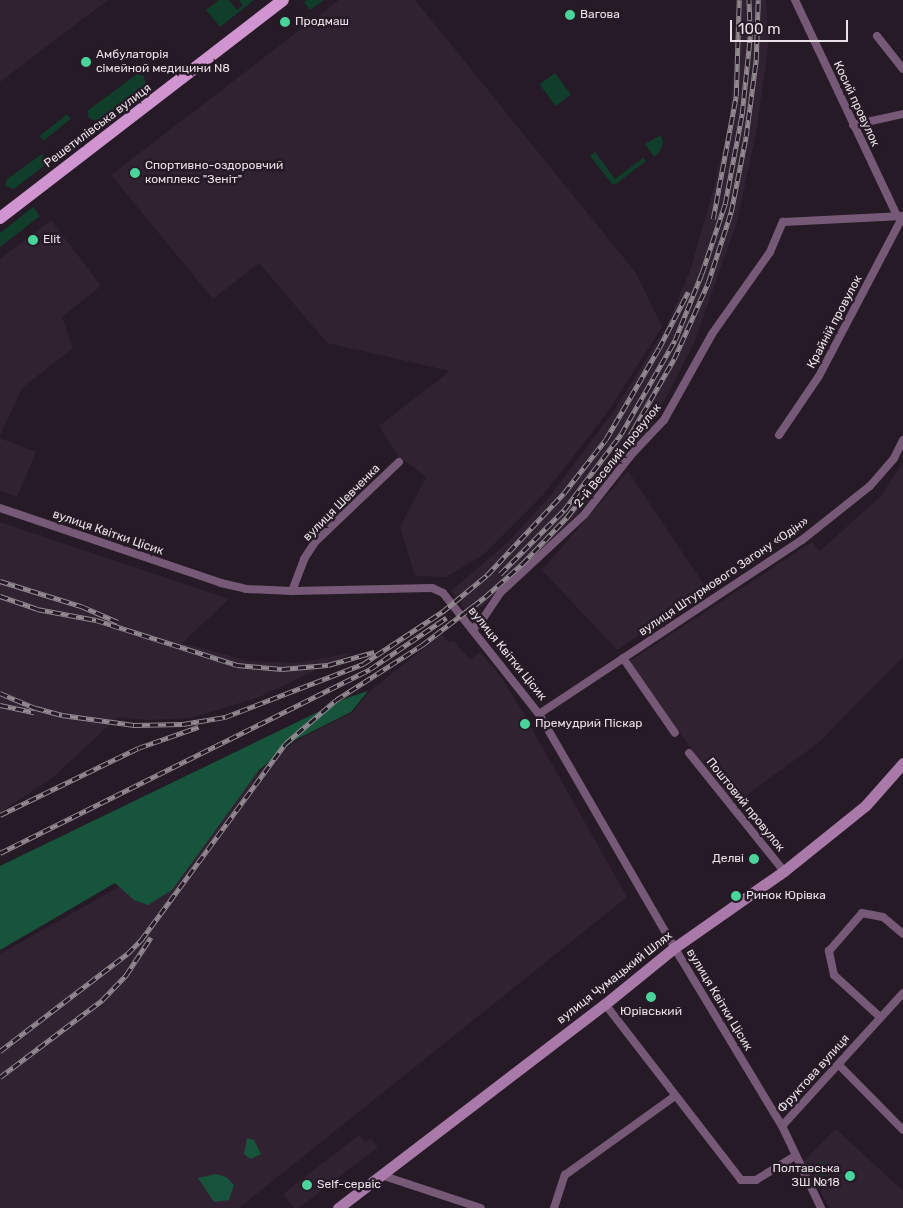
<!DOCTYPE html>
<html>
<head>
<meta charset="utf-8">
<style>
	body { margin:0 }
	#map { position:relative; width:903px; height:1208px; overflow:hidden; background:#251a25; font-family:Rubik,sans-serif }
	div>[style] { position:absolute }
	.built>* { inset:0; background:#312231 }
	.green>* { inset:0; background:#113d2b; transform-origin:0 0 }
	.forest>* { inset:0; background:#16553c }
	.minor>* { height:8px; margin:-4px; padding:0 4px; transform-origin:4px; border-radius:4px; background:#765976 }
	.secondary>* { height:11px; margin:-5.5px; padding:0 5.5px; transform-origin:5.5px; border-radius:5.5px; background:#a97aa9 }
	.primary>* { height:12px; margin:-6px; padding:0 6px; transform-origin:6px; border-radius:6px; background:#d094d0 }
	.rail>* { height:4.5px; margin-top:-2.25px; transform-origin:0; background:repeating-linear-gradient(90deg,#251a25 0 8px,#928991 0 16px); box-sizing:border-box; border-block:1px solid #928991 }
	.dots>* { width:14px; height:14px; translate:-50% -50%; box-sizing:border-box; border:2px solid #251a25; border-radius:50% }
	span { translate:-50% -50%; white-space:nowrap; text-align:center; line-height:1.15; -webkit-text-stroke:5px #251a25; paint-order:stroke }
	.poi-label { font-size:12px; color:#e9e1e8 }
	.left { translate:0 -50%; text-align:left }
	.right { translate:-100% -50%; text-align:right }
	.street-label { font-size:12px; color:#e9e1e8 }
	.scale { position:absolute; left:730px; top:20px; width:118px; height:22px; box-sizing:border-box; border:2px solid #e9e1e8; border-top:0; padding-left:6px; font-size:15px; line-height:18px; white-space:nowrap; color:#e9e1e8; -webkit-text-stroke:4px #251a25; paint-order:stroke }
</style>
</head>
<body>
<div id="map">
	<div class="built">
		<div style="clip-path:polygon(0 0,108px 0,0 82px)"></div>
		<div style="clip-path:polygon(339px 0,415px 0,636px 273px,662px 327px,607px 413px,543px 495px,484px 554px,446px 577px,415px 576px,400px 527px,426px 477px,398px 456px,379px 426px,450px 371px,327px 343px,259px 263px,213px 299px,111px 175px)"></div>
		<div style="clip-path:polygon(737px 0,766px 0,769px 40px,756px 133px,737px 222px,694px 343px,650px 428px,585px 506px,515px 577px,470px 617px,451px 591px,505px 545px,550px 496px,613px 412px,666px 327px,690px 271px,715px 184px,729px 121px,736px 49px)"></div>
		<div style="clip-path:polygon(51px 220px,101px 286px,62px 317px,73px 348px,22px 388px,0 436px,0 259px)"></div>
		<div style="clip-path:polygon(0 438px,36px 452px,17px 497px,0 491px)"></div>
		<div style="clip-path:polygon(903px 462px,903px 657px,818px 743px,733px 805px,701px 763px,630px 661px,812px 542px,820px 551px,881px 496px)"></div>
		<div style="clip-path:polygon(628px 471px,707px 589px,617px 650px,542px 570px)"></div>
		<div style="clip-path:polygon(0 522px,229px 599px,182px 643px,249px 661px,298px 663px,354px 652px,259px 697px,191px 718px,146px 720px,118px 717px,51px 779px,0 812px)"></div>
		<div style="clip-path:polygon(442px 634px,448px 642px,454px 641px,470px 660px,480px 652px,501px 677px,518px 704px,627px 897px,239px 1208px,0 1208px,0 954px,115px 889px,296px 741px,352px 713px,370px 691px)"></div>
		<div style="clip-path:polygon(836px 1129px,903px 1191px,903px 1208px,830px 1208px,803px 1162px)"></div>
		<div style="clip-path:polygon(359px 1135px,365px 1142px,371px 1138px,378px 1147px,299px 1208px,294px 1208px,283px 1194px)"></div>
	</div>
	<div class="green">
		<div style="clip-path:polygon(219px 0,229px 0,237px 10px,243px 5px,239px 0,254px 0,220px 27px,206px 10px)"></div>
		<div style="clip-path:polygon(307px 0,324px 0,310px 10px,304px 2px)"></div>
		<div style="left:555px;top:73px;width:27px;height:19px;rotate:54deg"></div>
		<div style="clip-path:polygon(137px 74px,144px 76px,146px 86px,101px 120px,98px 122px,89px 118px,87px 111px)"></div>
		<div style="left:67px;top:114px;width:6px;height:35px;rotate:51deg"></div>
		<div style="clip-path:polygon(661px 135px,663px 143px,659px 153px,654px 157px,645px 144px)"></div>
		<div style="clip-path:polygon(595px 152px,615px 179px,643px 158px,646px 161px,616px 184px,612px 184px,590px 156px)"></div>
		<div style="clip-path:polygon(42px 154px,47px 162px,45px 165px,14px 189px,7px 187px,5px 185px,7px 179px)"></div>
		<div style="clip-path:polygon(33px 207px,40px 216px,0 247px,0 233px)"></div>
		<div style="clip-path:polygon(822px 1161px,830px 1171px,820px 1178px,814px 1168px)"></div>
	</div>
	<div class="forest">
		<div style="clip-path:polygon(368px 691px,351px 712px,295px 740px,259px 770px,172px 890px,148px 905px,134px 900px,115px 883px,0 950px,0 866px,347px 698px)"></div>
		<div style="clip-path:polygon(247px 1138px,254px 1140px,261px 1154px,251px 1159px,244px 1154px)"></div>
		<div style="clip-path:polygon(216px 1174px,226px 1177px,234px 1185px,229px 1200px,214px 1202px,198px 1178px)"></div>
	</div>
	<div class="minor">
		<div style="left:795px;top:0;width:239px;rotate:64.7deg"></div>
		<div style="left:877px;top:36px;width:42px;rotate:51.8deg"></div>
		<div style="left:853px;top:125px;width:51px;rotate:-12.4deg"></div>
		<div style="left:779px;top:435px;width:71px;rotate:-55.9deg"></div>
		<div style="left:819px;top:376px;width:181px;rotate:-62.3deg"></div>
		<div style="left:0;top:508px;width:233px;rotate:18.7deg"></div>
		<div style="left:221px;top:583px;width:26px;rotate:13deg"></div>
		<div style="left:246px;top:589px;width:46px;rotate:2.5deg"></div>
		<div style="left:292px;top:591px;width:140px;rotate:-1.2deg"></div>
		<div style="left:432px;top:588px;width:12px;rotate:24deg"></div>
		<div style="left:443px;top:593px;width:154px;rotate:51.6deg"></div>
		<div style="left:539px;top:714px;width:281px;rotate:59.9deg"></div>
		<div style="left:680px;top:957px;width:197px;rotate:58.9deg"></div>
		<div style="left:292px;top:591px;width:34px;rotate:-69deg"></div>
		<div style="left:304px;top:559px;width:20px;rotate:-57deg"></div>
		<div style="left:315px;top:542px;width:116px;rotate:-43.6deg"></div>
		<div style="left:472px;top:629px;width:10px;rotate:-37deg"></div>
		<div style="left:480px;top:623px;width:37px;rotate:-56deg"></div>
		<div style="left:501px;top:592px;width:113px;rotate:-42.9deg"></div>
		<div style="left:584px;top:515px;width:76px;rotate:-51.9deg"></div>
		<div style="left:631px;top:455px;width:48px;rotate:-46.7deg"></div>
		<div style="left:664px;top:420px;width:98px;rotate:-60.8deg"></div>
		<div style="left:712px;top:334px;width:100px;rotate:-54.7deg"></div>
		<div style="left:770px;top:252px;width:33px;rotate:-67deg"></div>
		<div style="left:783px;top:222px;width:120px;rotate:-2.9deg"></div>
		<div style="left:623px;top:658px;width:91px;rotate:55.3deg"></div>
		<div style="left:539px;top:714px;width:315px;rotate:-33.5deg"></div>
		<div style="left:802px;top:540px;width:87px;rotate:-38.5deg"></div>
		<div style="left:870px;top:486px;width:37px;rotate:-49deg"></div>
		<div style="left:894px;top:458px;width:20px;rotate:-63deg"></div>
		<div style="left:689px;top:753px;width:151px;rotate:51.2deg"></div>
		<div style="left:605px;top:1004px;width:222px;rotate:52.3deg"></div>
		<div style="left:741px;top:1180px;width:15px"></div>
		<div style="left:756px;top:1180px;width:46px;rotate:-31.6deg"></div>
		<div style="left:880px;top:1017px;width:62px;rotate:-137.6deg"></div>
		<div style="left:834px;top:975px;width:25px;rotate:-102deg"></div>
		<div style="left:829px;top:951px;width:50px;rotate:-49deg"></div>
		<div style="left:862px;top:913px;width:21px;rotate:11deg"></div>
		<div style="left:883px;top:917px;width:26px;rotate:40deg"></div>
		<div style="left:839px;top:1065px;width:91px;rotate:45.4deg"></div>
		<div style="left:381px;top:1175px;width:105px;rotate:18.3deg"></div>
		<div style="left:554px;top:1208px;width:35px;rotate:-72deg"></div>
		<div style="left:565px;top:1175px;width:135px;rotate:-35.7deg"></div>
		<div style="left:821px;top:1208px;width:91px;rotate:-115.4deg"></div>
		<div style="left:782px;top:1126px;width:180px;rotate:-47.7deg"></div>
	</div>
	<div class="secondary">
		<div style="left:338px;top:1208px;width:336px;rotate:-37.4deg"></div>
		<div style="left:605px;top:1004px;width:89px;rotate:-39.1deg"></div>
		<div style="left:674px;top:948px;width:134px;rotate:-35deg"></div>
		<div style="left:784px;top:871px;width:105px;rotate:-38.8deg"></div>
		<div style="left:866px;top:805px;width:56px;rotate:-48.6deg"></div>
	</div>
	<div class="primary">
		<div style="left:0;top:218px;width:357px;rotate:-37.6deg"></div>
	</div>
	<div class="rail">
		<div style="left:713px;top:219px;width:125px;rotate:-79.4deg"></div>
		<div style="left:736px;top:96px;width:96px;rotate:-88.2deg"></div>
		<div style="left:500px;top:574px;width:91px;rotate:-45deg"></div>
		<div style="left:564px;top:510px;width:95px;rotate:-53.1deg"></div>
		<div style="left:621px;top:434px;width:108px;rotate:-60.1deg"></div>
		<div style="left:675px;top:340px;width:72px;rotate:-68.1deg"></div>
		<div style="left:702px;top:273px;width:73px;rotate:-71.6deg"></div>
		<div style="left:725px;top:204px;width:92px;rotate:-79.3deg"></div>
		<div style="left:742px;top:114px;width:78px;rotate:-84.1deg"></div>
		<div style="left:750px;top:36px;width:36px;rotate:-92deg"></div>
		<div style="left:0;top:581px;width:85px;rotate:17.2deg"></div>
		<div style="left:81px;top:606px;width:40px;rotate:23.4deg"></div>
		<div style="left:0;top:596px;width:39px;rotate:19deg"></div>
		<div style="left:37px;top:609px;width:60px;rotate:10.6deg"></div>
		<div style="left:96px;top:620px;width:148px;rotate:17.7deg"></div>
		<div style="left:237px;top:665px;width:45px;rotate:5.1deg"></div>
		<div style="left:282px;top:669px;width:46px;rotate:-5deg"></div>
		<div style="left:328px;top:665px;width:48px;rotate:-15.8deg"></div>
		<div style="left:0;top:693px;width:39px;rotate:23deg"></div>
		<div style="left:36px;top:708px;width:27px;rotate:15deg"></div>
		<div style="left:62px;top:715px;width:73px;rotate:7.9deg"></div>
		<div style="left:134px;top:725px;width:49px;rotate:-1.2deg"></div>
		<div style="left:183px;top:724px;width:43px;rotate:-9.5deg"></div>
		<div style="left:225px;top:717px;width:148px;rotate:-21deg"></div>
		<div style="left:363px;top:664px;width:95px;rotate:-33.4deg"></div>
		<div style="left:442px;top:612px;width:58px;rotate:-39.4deg"></div>
		<div style="left:487px;top:575px;width:112px;rotate:-46.8deg"></div>
		<div style="left:564px;top:493px;width:68px;rotate:-52.1deg"></div>
		<div style="left:606px;top:439px;width:105px;rotate:-59.8deg"></div>
		<div style="left:659px;top:348px;width:63px;rotate:-62.6deg"></div>
		<div style="left:0;top:705px;width:35px;rotate:12deg"></div>
		<div style="left:0;top:815px;width:153px;rotate:-25.9deg"></div>
		<div style="left:138px;top:748px;width:64px;rotate:-19.3deg"></div>
		<div style="left:0;top:853px;width:413px;rotate:-26.4deg"></div>
		<div style="left:370px;top:669px;width:92px;rotate:-33.9deg"></div>
		<div style="left:0;top:1051px;width:160px;rotate:-37.4deg"></div>
		<div style="left:127px;top:954px;width:20px;rotate:-45deg"></div>
		<div style="left:141px;top:940px;width:243px;rotate:-53.7deg"></div>
		<div style="left:285px;top:744px;width:67px;rotate:-40.8deg"></div>
		<div style="left:336px;top:700px;width:102px;rotate:-32.6deg"></div>
		<div style="left:422px;top:645px;width:79px;rotate:-37.3deg"></div>
		<div style="left:485px;top:597px;width:50px;rotate:-41.7deg"></div>
		<div style="left:522px;top:564px;width:65px;rotate:-46.2deg"></div>
		<div style="left:567px;top:517px;width:95px;rotate:-51.8deg"></div>
		<div style="left:626px;top:442px;width:96px;rotate:-60deg"></div>
		<div style="left:674px;top:359px;width:83px;rotate:-65.9deg"></div>
		<div style="left:708px;top:283px;width:75px;rotate:-72.1deg"></div>
		<div style="left:731px;top:212px;width:77px;rotate:-78.8deg"></div>
		<div style="left:746px;top:136px;width:77px;rotate:-82.5deg"></div>
		<div style="left:756px;top:60px;width:60px;rotate:-88.1deg"></div>
		<div style="left:0;top:1077px;width:128px;rotate:-37deg"></div>
		<div style="left:102px;top:1000px;width:35px;rotate:-46deg"></div>
		<div style="left:126px;top:975px;width:45px;rotate:-56.7deg"></div>
	</div>
	<div class="dots">
		<div style="left:570px;top:15px;background:#4ad49c"></div>
		<div style="left:285px;top:22px;background:#4ad49c"></div>
		<div style="left:86px;top:62px;background:#4ad49c"></div>
		<div style="left:135px;top:173px;background:#4ad49c"></div>
		<div style="left:33px;top:240px;background:#4ad49c"></div>
		<div style="left:525px;top:724px;background:#4ad49c"></div>
		<div style="left:754px;top:859px;background:#4ad49c"></div>
		<div style="left:736px;top:896px;background:#4ad49c"></div>
		<div style="left:651px;top:997px;background:#4ad49c"></div>
		<div style="left:850px;top:1176px;background:#4ad49c"></div>
		<div style="left:307px;top:1185px;background:#4ad49c"></div>
	</div>
	<div class="poi-label">
		<span class="left" style="left:580px;top:15px">Вагова</span>
		<span class="left" style="left:295px;top:22px">Продмаш</span>
		<span class="left" style="left:96px;top:62px">Амбулаторія<br>сімейной медицини N8</span>
		<span class="left" style="left:145px;top:173px">Спортивно-оздоровчий<br>комплекс "Зеніт"</span>
		<span class="left" style="left:43px;top:240px">Elit</span>
		<span class="left" style="left:535px;top:724px">Премудрий Піскар</span>
		<span class="right" style="left:744px;top:859px">Делві</span>
		<span class="left" style="left:746px;top:896px">Ринок Юрівка</span>
		<span style="left:651px;top:1012px">Юрівський</span>
		<span class="right" style="left:840px;top:1176px">Полтавська<br>ЗШ №18</span>
		<span class="left" style="left:317px;top:1185px">Self-сервіс</span>
	</div>
	<div class="street-label">
		<span style="left:856px;top:104px;rotate:65deg">Косий провулок</span>
		<span style="left:98px;top:126px;rotate:-37deg">Решетилівська вулиця</span>
		<span style="left:835px;top:322px;rotate:-62deg">Крайній провулок</span>
		<span style="left:618px;top:456px;rotate:-51deg">2-й Веселий провулок</span>
		<span style="left:342px;top:503px;rotate:-45deg">вулиця Шевченка</span>
		<span style="left:108px;top:533px;rotate:19deg">вулиця Квітки Цісик</span>
		<span style="left:724px;top:577px;rotate:-34deg">вулиця Штурмового Загону «Одін»</span>
		<span style="left:507px;top:654px;rotate:51deg">вулиця Квітки Цісик</span>
		<span style="left:745px;top:805px;rotate:51deg">Поштовий провулок</span>
		<span style="left:615px;top:978px;rotate:-38deg">вулиця Чумацький Шлях</span>
		<span style="left:719px;top:1000px;rotate:59deg">вулиця Квітки Цісик</span>
		<span style="left:814px;top:1074px;rotate:-48deg">Фруктова вулиця</span>
	</div>
	<div class="scale">100 m</div>
</div>
</body>
</html>
